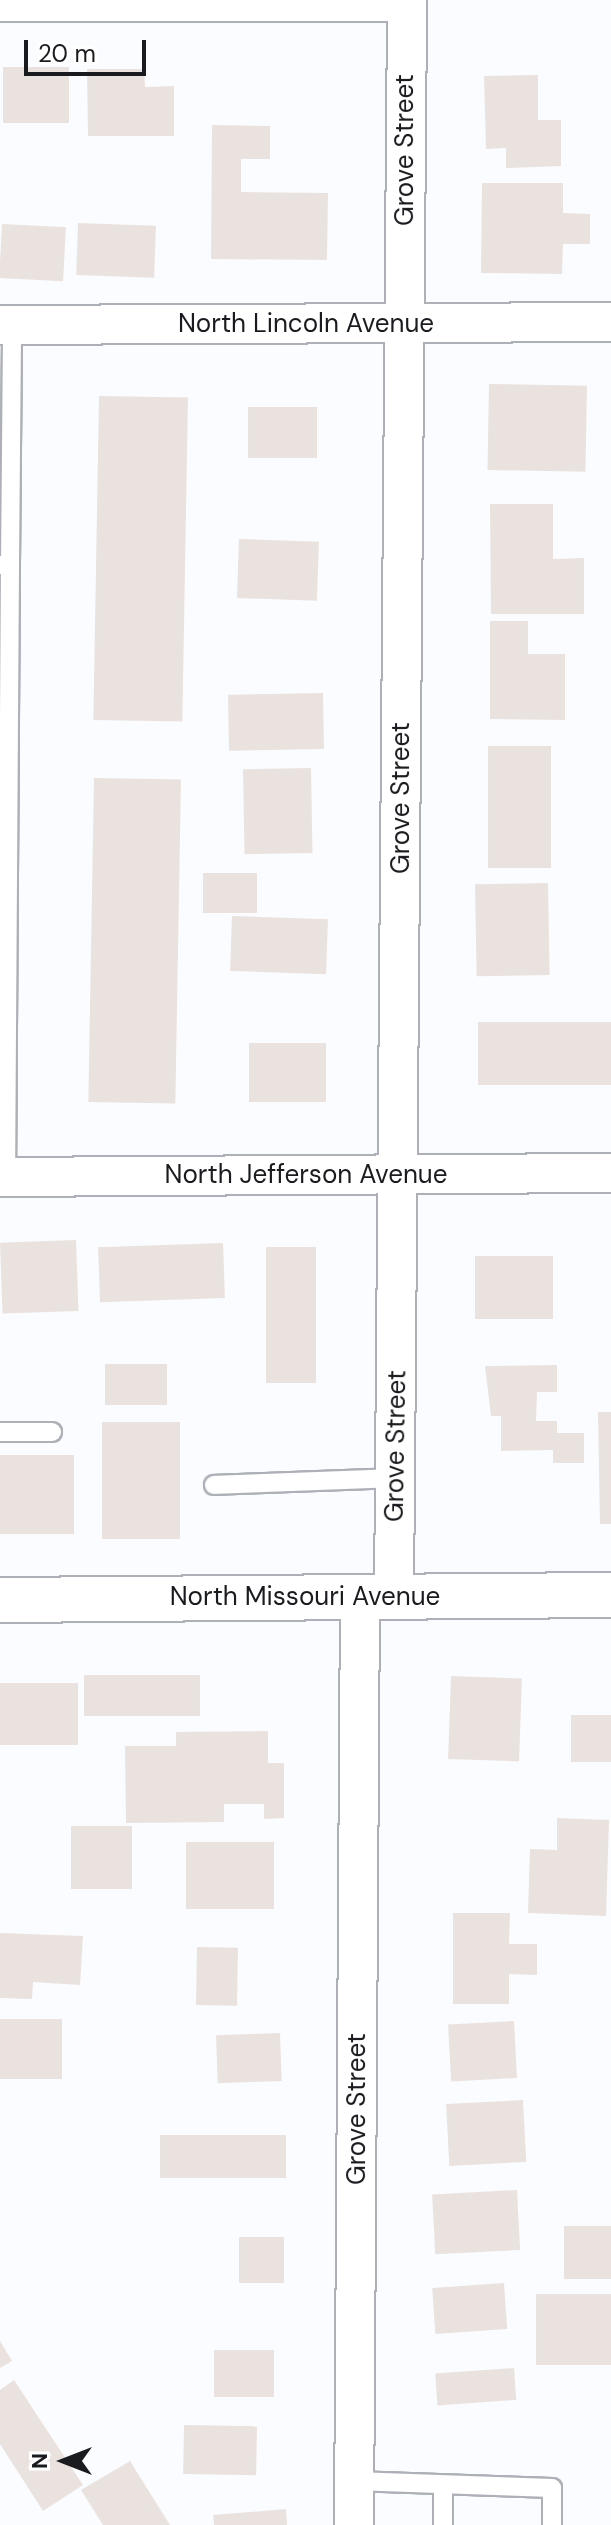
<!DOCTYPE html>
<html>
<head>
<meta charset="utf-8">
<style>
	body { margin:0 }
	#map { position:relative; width:611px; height:2525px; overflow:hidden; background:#fafcff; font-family:"DM Sans",sans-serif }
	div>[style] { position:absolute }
	.building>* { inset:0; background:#eae2de; transform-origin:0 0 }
	.roads { filter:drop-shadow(2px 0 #aeb0b8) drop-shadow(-2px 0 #aeb0b8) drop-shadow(0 2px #aeb0b8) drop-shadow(0 -2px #aeb0b8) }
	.service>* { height:18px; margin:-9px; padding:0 9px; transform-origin:9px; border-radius:9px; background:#fff }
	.minor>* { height:38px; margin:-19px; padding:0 19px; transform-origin:19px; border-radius:19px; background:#fff }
	.secondary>* { height:44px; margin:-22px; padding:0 22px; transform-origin:22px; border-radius:22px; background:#fff }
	span { translate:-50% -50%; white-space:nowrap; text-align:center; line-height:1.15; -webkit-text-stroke:7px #fff; paint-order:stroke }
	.street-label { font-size:26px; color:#1a1b1e }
	.north { position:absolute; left:24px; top:2421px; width:80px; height:80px; -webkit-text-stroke:6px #fff; paint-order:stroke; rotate:270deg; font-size:22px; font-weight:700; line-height:32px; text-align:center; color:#1a1b1e }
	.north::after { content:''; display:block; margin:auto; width:28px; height:36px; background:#1a1b1e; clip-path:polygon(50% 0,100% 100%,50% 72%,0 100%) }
	.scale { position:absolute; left:24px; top:40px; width:122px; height:36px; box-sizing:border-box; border:4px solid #1a1b1e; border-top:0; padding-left:10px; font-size:24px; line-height:28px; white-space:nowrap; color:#1a1b1e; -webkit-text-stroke:6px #fff; paint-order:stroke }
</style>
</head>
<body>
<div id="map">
	<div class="building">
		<div style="left:3px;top:67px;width:66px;height:56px"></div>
		<div style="clip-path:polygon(87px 69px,144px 69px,145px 87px,174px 86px,174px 136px,88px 136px)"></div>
		<div style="clip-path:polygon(538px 75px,538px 120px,561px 120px,561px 166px,506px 168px,506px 148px,486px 149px,484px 76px)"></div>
		<div style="clip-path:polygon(212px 125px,270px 126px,270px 159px,241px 159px,241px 192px,328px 193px,327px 260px,211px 259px)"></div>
		<div style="clip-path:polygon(482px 183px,563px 183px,563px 213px,590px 214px,590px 244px,563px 244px,562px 274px,481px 273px)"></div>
		<div style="left:78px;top:223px;width:78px;height:52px;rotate:2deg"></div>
		<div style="left:2px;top:224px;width:64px;height:54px;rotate:3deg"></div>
		<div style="left:489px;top:384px;width:98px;height:86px;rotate:1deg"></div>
		<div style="left:99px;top:396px;width:89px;height:324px;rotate:1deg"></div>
		<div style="left:248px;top:407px;width:69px;height:51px"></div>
		<div style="clip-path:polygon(490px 504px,553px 504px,553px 559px,584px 558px,584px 614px,491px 614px)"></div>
		<div style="left:239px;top:539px;width:80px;height:59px;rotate:2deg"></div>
		<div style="clip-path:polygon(490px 621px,528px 621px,528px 654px,565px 654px,565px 720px,490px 719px)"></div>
		<div style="left:323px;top:693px;width:56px;height:95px;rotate:89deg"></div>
		<div style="left:488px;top:746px;width:63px;height:122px"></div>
		<div style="left:311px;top:768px;width:85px;height:68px;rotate:89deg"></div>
		<div style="left:94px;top:778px;width:87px;height:324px;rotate:1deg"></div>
		<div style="left:203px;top:873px;width:54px;height:40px"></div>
		<div style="left:548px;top:883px;width:92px;height:73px;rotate:89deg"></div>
		<div style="left:232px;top:916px;width:96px;height:55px;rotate:2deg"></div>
		<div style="left:611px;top:1022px;width:63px;height:133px;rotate:90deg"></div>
		<div style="left:326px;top:1043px;width:59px;height:77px;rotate:90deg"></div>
		<div style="left:76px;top:1240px;width:71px;height:76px;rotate:88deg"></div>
		<div style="left:223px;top:1243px;width:55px;height:125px;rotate:88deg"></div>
		<div style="left:266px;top:1247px;width:50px;height:136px"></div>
		<div style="left:475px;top:1256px;width:78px;height:63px"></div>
		<div style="left:105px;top:1364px;width:62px;height:41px"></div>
		<div style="clip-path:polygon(557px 1365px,557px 1392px,537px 1392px,536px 1421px,557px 1421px,557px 1433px,584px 1433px,584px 1463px,553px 1463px,553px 1450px,501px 1451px,501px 1416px,491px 1416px,485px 1366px)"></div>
		<div style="clip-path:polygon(598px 1412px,611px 1412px,611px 1524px,600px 1524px)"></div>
		<div style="left:102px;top:1422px;width:78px;height:117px"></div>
		<div style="left:74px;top:1455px;width:79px;height:74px;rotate:90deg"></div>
		<div style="left:200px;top:1675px;width:41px;height:116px;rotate:90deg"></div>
		<div style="left:451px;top:1676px;width:71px;height:83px;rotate:2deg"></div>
		<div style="left:0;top:1683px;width:78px;height:62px"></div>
		<div style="left:571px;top:1715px;width:40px;height:47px"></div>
		<div style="clip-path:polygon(268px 1731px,268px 1763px,284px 1763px,284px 1818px,264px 1819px,264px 1804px,224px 1804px,224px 1822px,126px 1823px,125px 1746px,176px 1746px,176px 1732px)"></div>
		<div style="clip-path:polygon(557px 1818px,609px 1820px,606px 1916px,528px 1913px,530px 1849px,557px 1850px)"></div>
		<div style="left:71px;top:1826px;width:61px;height:63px"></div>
		<div style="left:186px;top:1842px;width:88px;height:67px"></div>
		<div style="clip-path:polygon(453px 1913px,510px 1913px,509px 1944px,537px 1944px,537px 1975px,509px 1974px,509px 2004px,453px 2004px)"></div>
		<div style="clip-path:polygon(0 1933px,83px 1936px,80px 1985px,33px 1982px,32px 1999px,0 1998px)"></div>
		<div style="left:197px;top:1947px;width:41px;height:58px;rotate:1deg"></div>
		<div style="left:0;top:2019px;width:62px;height:60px"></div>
		<div style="left:514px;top:2021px;width:57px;height:66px;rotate:87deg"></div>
		<div style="left:280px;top:2033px;width:48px;height:64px;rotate:88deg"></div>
		<div style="left:523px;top:2100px;width:62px;height:77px;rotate:87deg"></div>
		<div style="left:160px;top:2135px;width:126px;height:43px"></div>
		<div style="left:517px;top:2190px;width:60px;height:85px;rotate:87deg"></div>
		<div style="left:564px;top:2226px;width:47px;height:53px"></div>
		<div style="left:239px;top:2237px;width:45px;height:46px"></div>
		<div style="left:504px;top:2283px;width:46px;height:72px;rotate:86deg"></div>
		<div style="left:536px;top:2294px;width:75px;height:71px"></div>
		<div style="clip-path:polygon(0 2341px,12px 2361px,0 2368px)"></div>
		<div style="left:214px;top:2350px;width:60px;height:47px"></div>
		<div style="left:514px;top:2368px;width:32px;height:79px;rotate:86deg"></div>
		<div style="clip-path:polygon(14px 2380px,83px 2485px,43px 2511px,0 2444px,0 2390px)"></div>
		<div style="left:184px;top:2425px;width:73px;height:49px;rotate:1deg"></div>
		<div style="clip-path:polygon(130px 2461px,170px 2525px,103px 2525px,81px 2490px)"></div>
		<div style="clip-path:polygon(286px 2509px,287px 2525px,214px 2525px,213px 2515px)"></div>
	</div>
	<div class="roads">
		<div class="service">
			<div style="left:0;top:565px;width:10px"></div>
			<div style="left:10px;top:565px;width:612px;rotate:90.37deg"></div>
			<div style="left:10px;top:565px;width:240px;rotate:-89.5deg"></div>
			<div style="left:0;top:1432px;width:52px"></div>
			<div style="left:214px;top:1485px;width:181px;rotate:-2.2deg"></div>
			<div style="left:354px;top:2481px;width:198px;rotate:2deg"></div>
			<div style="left:552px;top:2488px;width:37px;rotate:90deg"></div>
			<div style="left:443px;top:2486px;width:39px;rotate:90deg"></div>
		</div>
		<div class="minor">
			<div style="left:0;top:2px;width:407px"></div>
			<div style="left:0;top:325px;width:611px;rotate:-0.28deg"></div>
			<div style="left:0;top:1177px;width:611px;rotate:-0.38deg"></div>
			<div style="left:394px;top:1597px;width:1597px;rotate:-89.53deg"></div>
			<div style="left:354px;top:2525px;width:928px;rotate:-89.63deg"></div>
		</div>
		<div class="secondary">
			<div style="left:0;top:1600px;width:611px;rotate:-0.47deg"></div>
		</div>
	</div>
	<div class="street-label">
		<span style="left:405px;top:150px;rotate:-90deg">Grove Street</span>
		<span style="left:306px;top:324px">North Lincoln Avenue</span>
		<span style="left:401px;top:798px;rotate:-90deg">Grove Street</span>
		<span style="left:306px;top:1175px">North Jefferson Avenue</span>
		<span style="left:396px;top:1446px;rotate:-89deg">Grove Street</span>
		<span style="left:305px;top:1597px">North Missouri Avenue</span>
		<span style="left:357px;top:2109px;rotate:-90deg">Grove Street</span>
	</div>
	<div class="north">N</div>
	<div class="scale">20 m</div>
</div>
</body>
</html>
